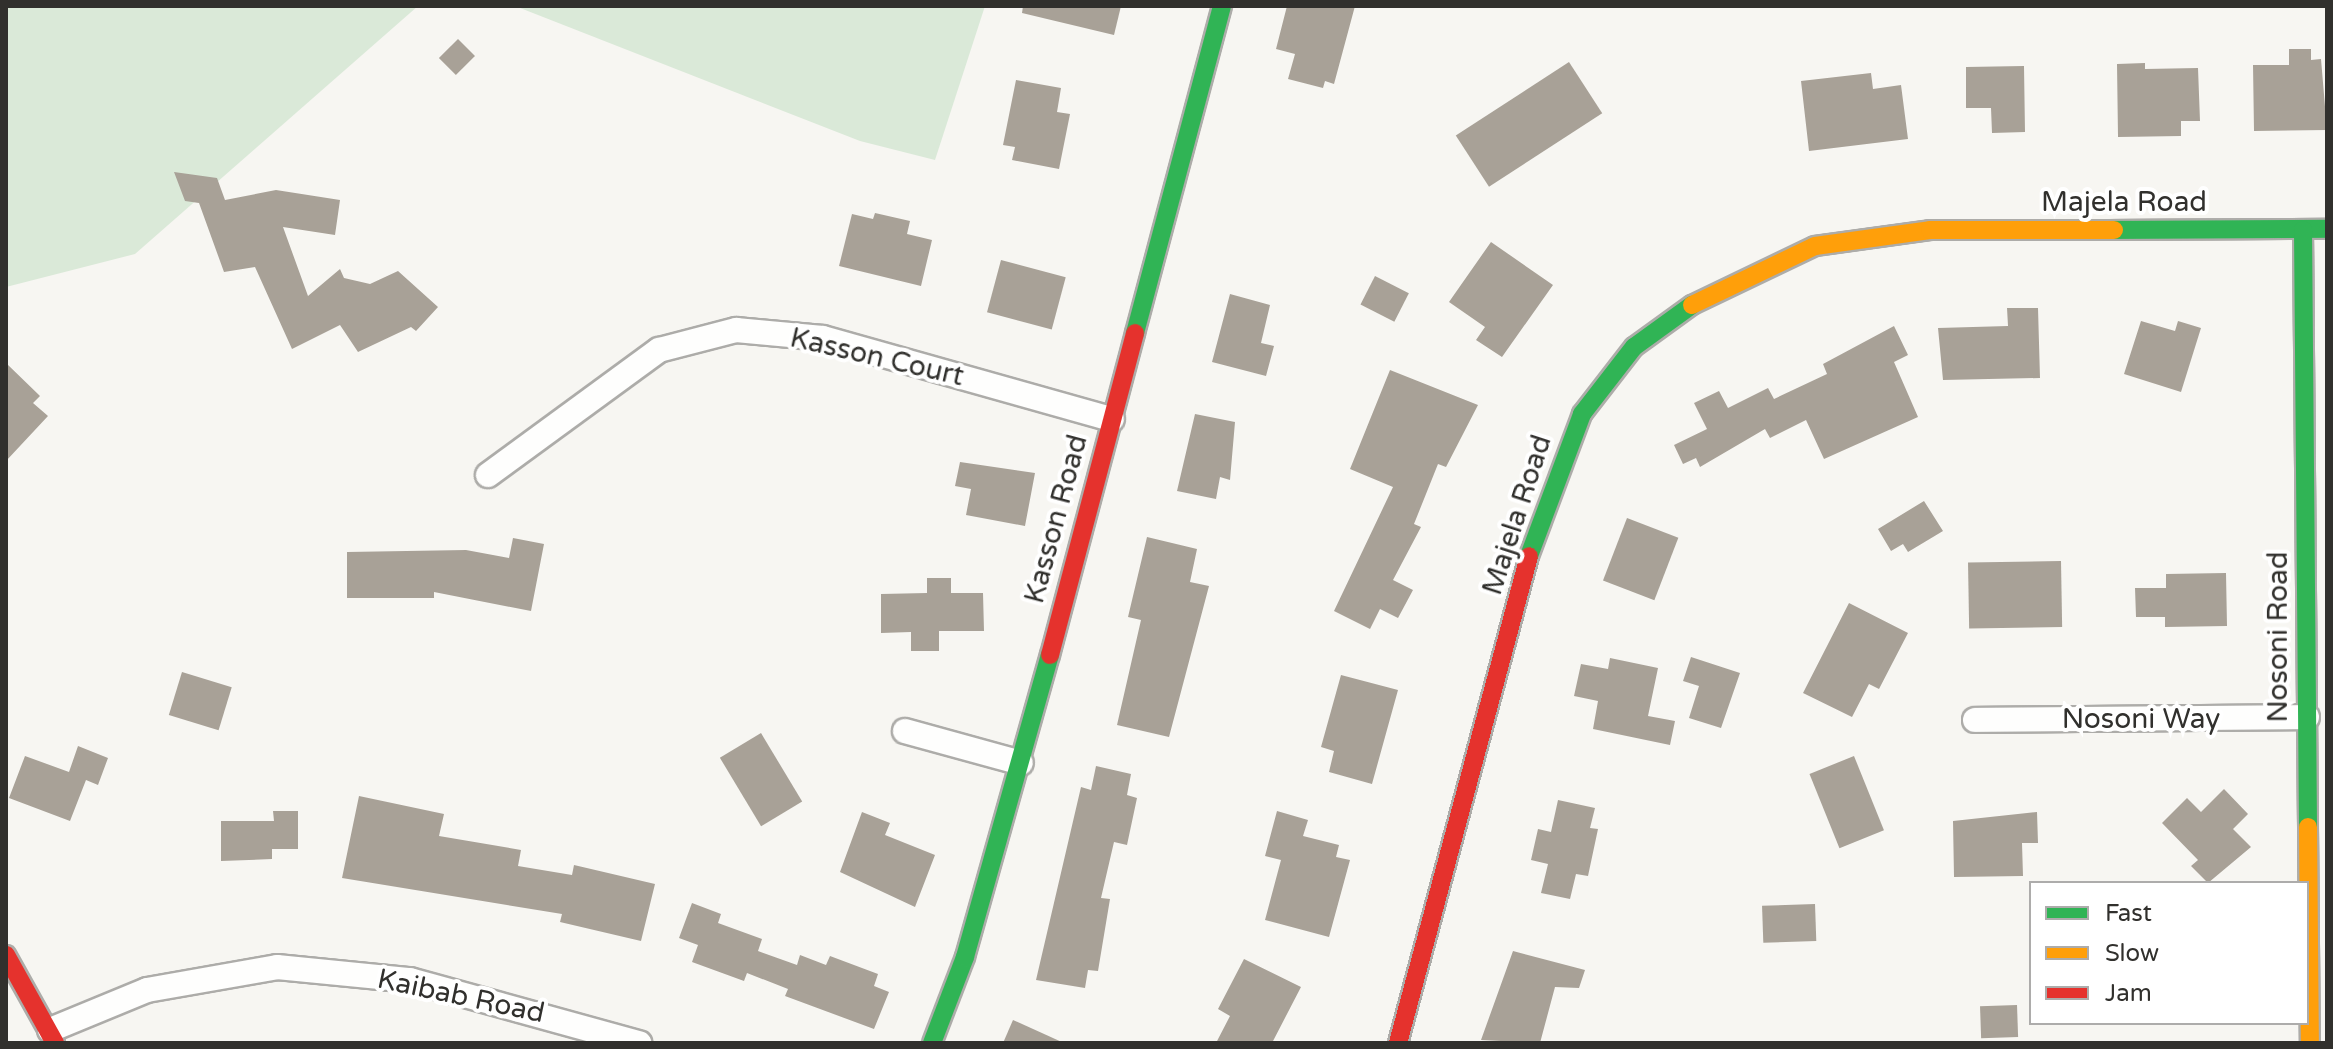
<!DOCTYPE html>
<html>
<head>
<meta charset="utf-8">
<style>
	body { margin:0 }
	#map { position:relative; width:2333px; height:1049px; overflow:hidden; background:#f7f6f2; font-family:"Varela Round",sans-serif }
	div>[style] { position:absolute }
	.green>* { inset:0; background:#dae9d8 }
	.building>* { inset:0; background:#a8a197; transform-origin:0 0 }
	.roads { filter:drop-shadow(2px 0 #adaca9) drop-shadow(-2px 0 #adaca9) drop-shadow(0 2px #adaca9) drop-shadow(0 -2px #adaca9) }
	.street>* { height:24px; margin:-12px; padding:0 12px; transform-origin:12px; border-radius:12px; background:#fefefd }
	.fast>* { height:18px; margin:-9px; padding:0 9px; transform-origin:9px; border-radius:9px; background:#30b455 }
	.slow>* { height:18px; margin:-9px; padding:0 9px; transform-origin:9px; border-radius:9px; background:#ff9f0a }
	.jam>* { height:18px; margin:-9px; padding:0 9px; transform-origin:9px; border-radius:9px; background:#e5322d }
	span { translate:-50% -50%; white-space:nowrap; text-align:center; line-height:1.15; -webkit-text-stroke:8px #fff; paint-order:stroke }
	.street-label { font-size:28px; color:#31302d }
	.frame { position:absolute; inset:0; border:8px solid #31302d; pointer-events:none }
	.legend { position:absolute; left:2029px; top:881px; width:280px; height:144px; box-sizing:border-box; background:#fff; border:2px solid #adacab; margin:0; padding:10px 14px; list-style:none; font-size:24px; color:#31302d }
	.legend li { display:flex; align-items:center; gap:16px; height:40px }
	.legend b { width:40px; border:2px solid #adacab }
</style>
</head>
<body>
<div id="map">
	<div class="green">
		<div style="clip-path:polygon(6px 6px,418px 6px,135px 254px,6px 287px)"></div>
		<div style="clip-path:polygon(515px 6px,985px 6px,935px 160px,860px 141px)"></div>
	</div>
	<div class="building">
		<div style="clip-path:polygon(1023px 6px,1121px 6px,1114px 35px,1022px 13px)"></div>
		<div style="clip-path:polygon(1287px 6px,1355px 6px,1334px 84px,1325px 81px,1323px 88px,1288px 79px,1295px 54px,1276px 49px)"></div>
		<div style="left:458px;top:39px;width:24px;height:27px;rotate:45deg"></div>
		<div style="clip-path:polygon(2289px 49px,2311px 49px,2311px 60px,2321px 59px,2327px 130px,2254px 131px,2253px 65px,2289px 65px)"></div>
		<div style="left:1569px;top:62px;width:61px;height:135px;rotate:57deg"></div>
		<div style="clip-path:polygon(2145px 63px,2145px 69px,2198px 68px,2200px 121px,2181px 121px,2181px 136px,2118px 137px,2117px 64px)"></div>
		<div style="clip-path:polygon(2024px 66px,2025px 132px,1992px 133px,1991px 108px,1966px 108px,1966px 67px)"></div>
		<div style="clip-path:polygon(1871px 73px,1873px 89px,1901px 85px,1908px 139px,1809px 151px,1801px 81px)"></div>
		<div style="clip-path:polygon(1016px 80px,1061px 88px,1057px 112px,1070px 114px,1059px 169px,1012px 160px,1015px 147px,1003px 145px)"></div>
		<div style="clip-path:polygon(174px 172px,217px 178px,225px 200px,276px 190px,340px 200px,335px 235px,283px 227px,308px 296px,340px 269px,344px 278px,370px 284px,398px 271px,438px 307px,416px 331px,411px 327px,358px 352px,340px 325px,292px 349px,255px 267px,224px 272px,199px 203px,185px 201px)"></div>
		<div style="clip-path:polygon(875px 213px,910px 221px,907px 234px,932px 240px,921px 286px,839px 266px,852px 214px,873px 219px)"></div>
		<div style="clip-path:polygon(1491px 242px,1553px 285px,1502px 357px,1476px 340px,1485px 327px,1449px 302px)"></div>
		<div style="left:1001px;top:260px;width:67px;height:54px;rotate:15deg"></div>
		<div style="left:1375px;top:276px;width:38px;height:32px;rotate:27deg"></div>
		<div style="clip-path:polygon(1230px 294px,1270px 305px,1261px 343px,1274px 346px,1266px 376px,1212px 362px)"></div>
		<div style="clip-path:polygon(2007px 308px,2038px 308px,2040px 378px,1943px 380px,1938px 328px,2008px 326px)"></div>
		<div style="clip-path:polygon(2141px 321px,2175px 331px,2178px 321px,2201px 328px,2181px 392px,2124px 374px)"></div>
		<div style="clip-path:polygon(1894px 326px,1908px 355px,1894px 362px,1918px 417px,1824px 459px,1806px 420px,1770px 438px,1765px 429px,1700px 467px,1696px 458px,1683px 464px,1674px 445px,1707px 429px,1694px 403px,1719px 391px,1728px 408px,1768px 388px,1774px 399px,1827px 374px,1823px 364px)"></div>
		<div style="clip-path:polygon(6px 363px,40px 396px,33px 403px,48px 416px,6px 461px)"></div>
		<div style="clip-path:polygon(1390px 370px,1478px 405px,1446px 467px,1438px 464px,1414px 524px,1421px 527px,1393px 580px,1413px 590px,1398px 618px,1380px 609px,1370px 629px,1334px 611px,1393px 487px,1350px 469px)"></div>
		<div style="clip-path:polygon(1195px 414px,1235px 422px,1230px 480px,1220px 477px,1216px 499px,1177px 491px)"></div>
		<div style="clip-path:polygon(960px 462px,1035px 473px,1025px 526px,966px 515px,971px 489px,955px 486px)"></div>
		<div style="clip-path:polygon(1924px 501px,1943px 531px,1908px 552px,1903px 544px,1891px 551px,1878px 529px)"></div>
		<div style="left:1627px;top:518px;width:55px;height:67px;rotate:21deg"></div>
		<div style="clip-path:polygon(1147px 537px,1197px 549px,1190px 582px,1209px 586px,1169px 737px,1117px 725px,1141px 620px,1128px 617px)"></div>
		<div style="clip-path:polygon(513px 538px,544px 544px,531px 611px,434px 592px,434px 598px,347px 598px,347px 552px,466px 550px,509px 558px)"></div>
		<div style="left:2061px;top:561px;width:66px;height:93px;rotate:89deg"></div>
		<div style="clip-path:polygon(2226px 573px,2227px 626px,2165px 627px,2165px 617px,2136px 617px,2135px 588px,2166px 588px,2166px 574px)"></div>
		<div style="clip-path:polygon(927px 578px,951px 578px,951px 593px,983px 593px,984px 631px,939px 631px,939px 651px,911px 651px,911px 632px,881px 633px,881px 594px,927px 593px)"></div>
		<div style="clip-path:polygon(1849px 603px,1908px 633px,1879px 689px,1869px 684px,1852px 717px,1803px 693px)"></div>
		<div style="clip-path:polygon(1691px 657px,1740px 673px,1721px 728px,1689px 718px,1699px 686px,1683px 681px)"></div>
		<div style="clip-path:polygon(1610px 658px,1658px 668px,1648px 716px,1675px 721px,1670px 745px,1593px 729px,1598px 701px,1574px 696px,1581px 664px,1608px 669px)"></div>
		<div style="left:182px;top:672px;width:52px;height:45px;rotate:17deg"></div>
		<div style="clip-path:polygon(1341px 675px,1398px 690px,1372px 784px,1329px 772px,1334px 751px,1321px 747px)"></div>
		<div style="left:761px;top:733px;width:80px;height:48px;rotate:59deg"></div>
		<div style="clip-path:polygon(78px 746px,108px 758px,98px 785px,86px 780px,70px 821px,9px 798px,25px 756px,69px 772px)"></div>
		<div style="left:1854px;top:756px;width:80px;height:48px;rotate:68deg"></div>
		<div style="clip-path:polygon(1096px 766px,1131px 774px,1127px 795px,1137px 798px,1127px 845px,1114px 842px,1101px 898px,1110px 899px,1098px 971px,1088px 970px,1085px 988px,1036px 980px,1081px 787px,1091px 790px)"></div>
		<div style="clip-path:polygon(2224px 789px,2248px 814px,2233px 829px,2251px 847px,2208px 883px,2191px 866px,2198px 860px,2162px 823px,2187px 798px,2201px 812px)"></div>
		<div style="clip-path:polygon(359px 796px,444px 814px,439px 836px,521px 850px,518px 866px,572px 875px,574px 865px,655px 884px,641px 941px,560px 922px,562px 914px,342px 878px)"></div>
		<div style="clip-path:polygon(1558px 800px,1595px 808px,1590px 828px,1598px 829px,1588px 876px,1576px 874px,1570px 899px,1541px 893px,1548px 864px,1531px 860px,1538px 829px,1551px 832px)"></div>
		<div style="clip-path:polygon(273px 811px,298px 811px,298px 849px,272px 849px,272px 859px,221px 861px,221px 821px,274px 821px)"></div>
		<div style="clip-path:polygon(1277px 811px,1308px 820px,1303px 836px,1339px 845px,1336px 857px,1350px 860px,1329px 937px,1265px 920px,1281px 860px,1265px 856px)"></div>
		<div style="clip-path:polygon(862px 812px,890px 823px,885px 835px,935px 855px,915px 907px,840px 872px)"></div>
		<div style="clip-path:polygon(2037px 812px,2038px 843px,2022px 843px,2023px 876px,1954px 877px,1953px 821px)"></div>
		<div style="clip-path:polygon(692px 903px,721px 914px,718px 923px,762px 939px,758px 951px,797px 965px,800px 955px,826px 965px,830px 956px,878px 974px,874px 986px,889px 992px,874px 1029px,785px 996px,788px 989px,747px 973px,744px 981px,692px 962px,698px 945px,679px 938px)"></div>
		<div style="left:1815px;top:904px;width:37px;height:53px;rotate:88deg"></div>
		<div style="clip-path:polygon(1513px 951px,1585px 970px,1579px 988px,1555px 987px,1540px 1043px,1481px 1040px)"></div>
		<div style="clip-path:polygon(1244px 959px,1301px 987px,1272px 1043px,1216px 1043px,1230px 1016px,1218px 1009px)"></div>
		<div style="left:2017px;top:1005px;width:32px;height:37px;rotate:88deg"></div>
		<div style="clip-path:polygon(1013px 1020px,1064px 1043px,1003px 1043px)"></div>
	</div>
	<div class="roads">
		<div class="street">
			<div style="left:488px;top:475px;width:212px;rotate:-36.2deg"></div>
			<div style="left:659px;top:350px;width:80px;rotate:-14.6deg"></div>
			<div style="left:736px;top:330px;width:87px;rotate:5.3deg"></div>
			<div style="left:823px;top:338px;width:300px;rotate:15.7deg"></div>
			<div style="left:1975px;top:720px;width:332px;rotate:-0.5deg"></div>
			<div style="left:905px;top:731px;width:120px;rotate:15.4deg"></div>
			<div style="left:50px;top:1030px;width:105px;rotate:-22.4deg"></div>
			<div style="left:147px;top:990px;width:132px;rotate:-10deg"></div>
			<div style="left:277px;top:967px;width:134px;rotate:5.6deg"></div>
			<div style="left:410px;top:980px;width:238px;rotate:15.4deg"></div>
		</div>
		<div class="fast">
			<div style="left:2114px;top:230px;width:213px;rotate:-0.3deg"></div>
			<div style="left:2303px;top:230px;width:597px;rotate:89.52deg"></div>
			<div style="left:1135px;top:333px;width:338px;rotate:-75.1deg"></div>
			<div style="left:1529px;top:556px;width:152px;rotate:-69.5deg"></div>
			<div style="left:1582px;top:414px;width:85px;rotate:-52.2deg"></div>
			<div style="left:1634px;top:347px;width:72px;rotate:-35.9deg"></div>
			<div style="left:932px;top:1043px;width:92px;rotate:-69deg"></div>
			<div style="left:965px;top:957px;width:314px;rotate:-74.3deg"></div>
		</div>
		<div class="slow">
			<div style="left:1692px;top:305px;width:136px;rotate:-25.6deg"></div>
			<div style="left:1815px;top:246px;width:116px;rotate:-7.9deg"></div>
			<div style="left:1930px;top:230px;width:184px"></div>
			<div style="left:2308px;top:827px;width:216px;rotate:89.5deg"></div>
		</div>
		<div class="jam">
			<div style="left:1050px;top:655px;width:333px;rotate:-75.2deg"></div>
			<div style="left:6px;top:955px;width:101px;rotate:60.9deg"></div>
			<div style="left:1398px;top:1043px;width:504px;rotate:-74.94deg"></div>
		</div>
	</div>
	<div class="street-label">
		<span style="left:2124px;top:202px">Majela Road</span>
		<span style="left:877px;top:357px;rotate:13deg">Kasson Court</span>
		<span style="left:1517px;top:515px;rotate:-72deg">Majela Road</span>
		<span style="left:1056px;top:519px;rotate:-75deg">Kasson Road</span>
		<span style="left:2278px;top:637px;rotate:-90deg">Nosoni Road</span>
		<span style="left:2141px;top:719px">Nosoni Way</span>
		<span style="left:461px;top:996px;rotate:12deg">Kaibab Road</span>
	</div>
	<div class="frame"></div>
	<ul class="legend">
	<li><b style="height:10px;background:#30b455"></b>Fast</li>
	<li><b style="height:10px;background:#ff9f0a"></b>Slow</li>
	<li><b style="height:10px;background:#e5322d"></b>Jam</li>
	</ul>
</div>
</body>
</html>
